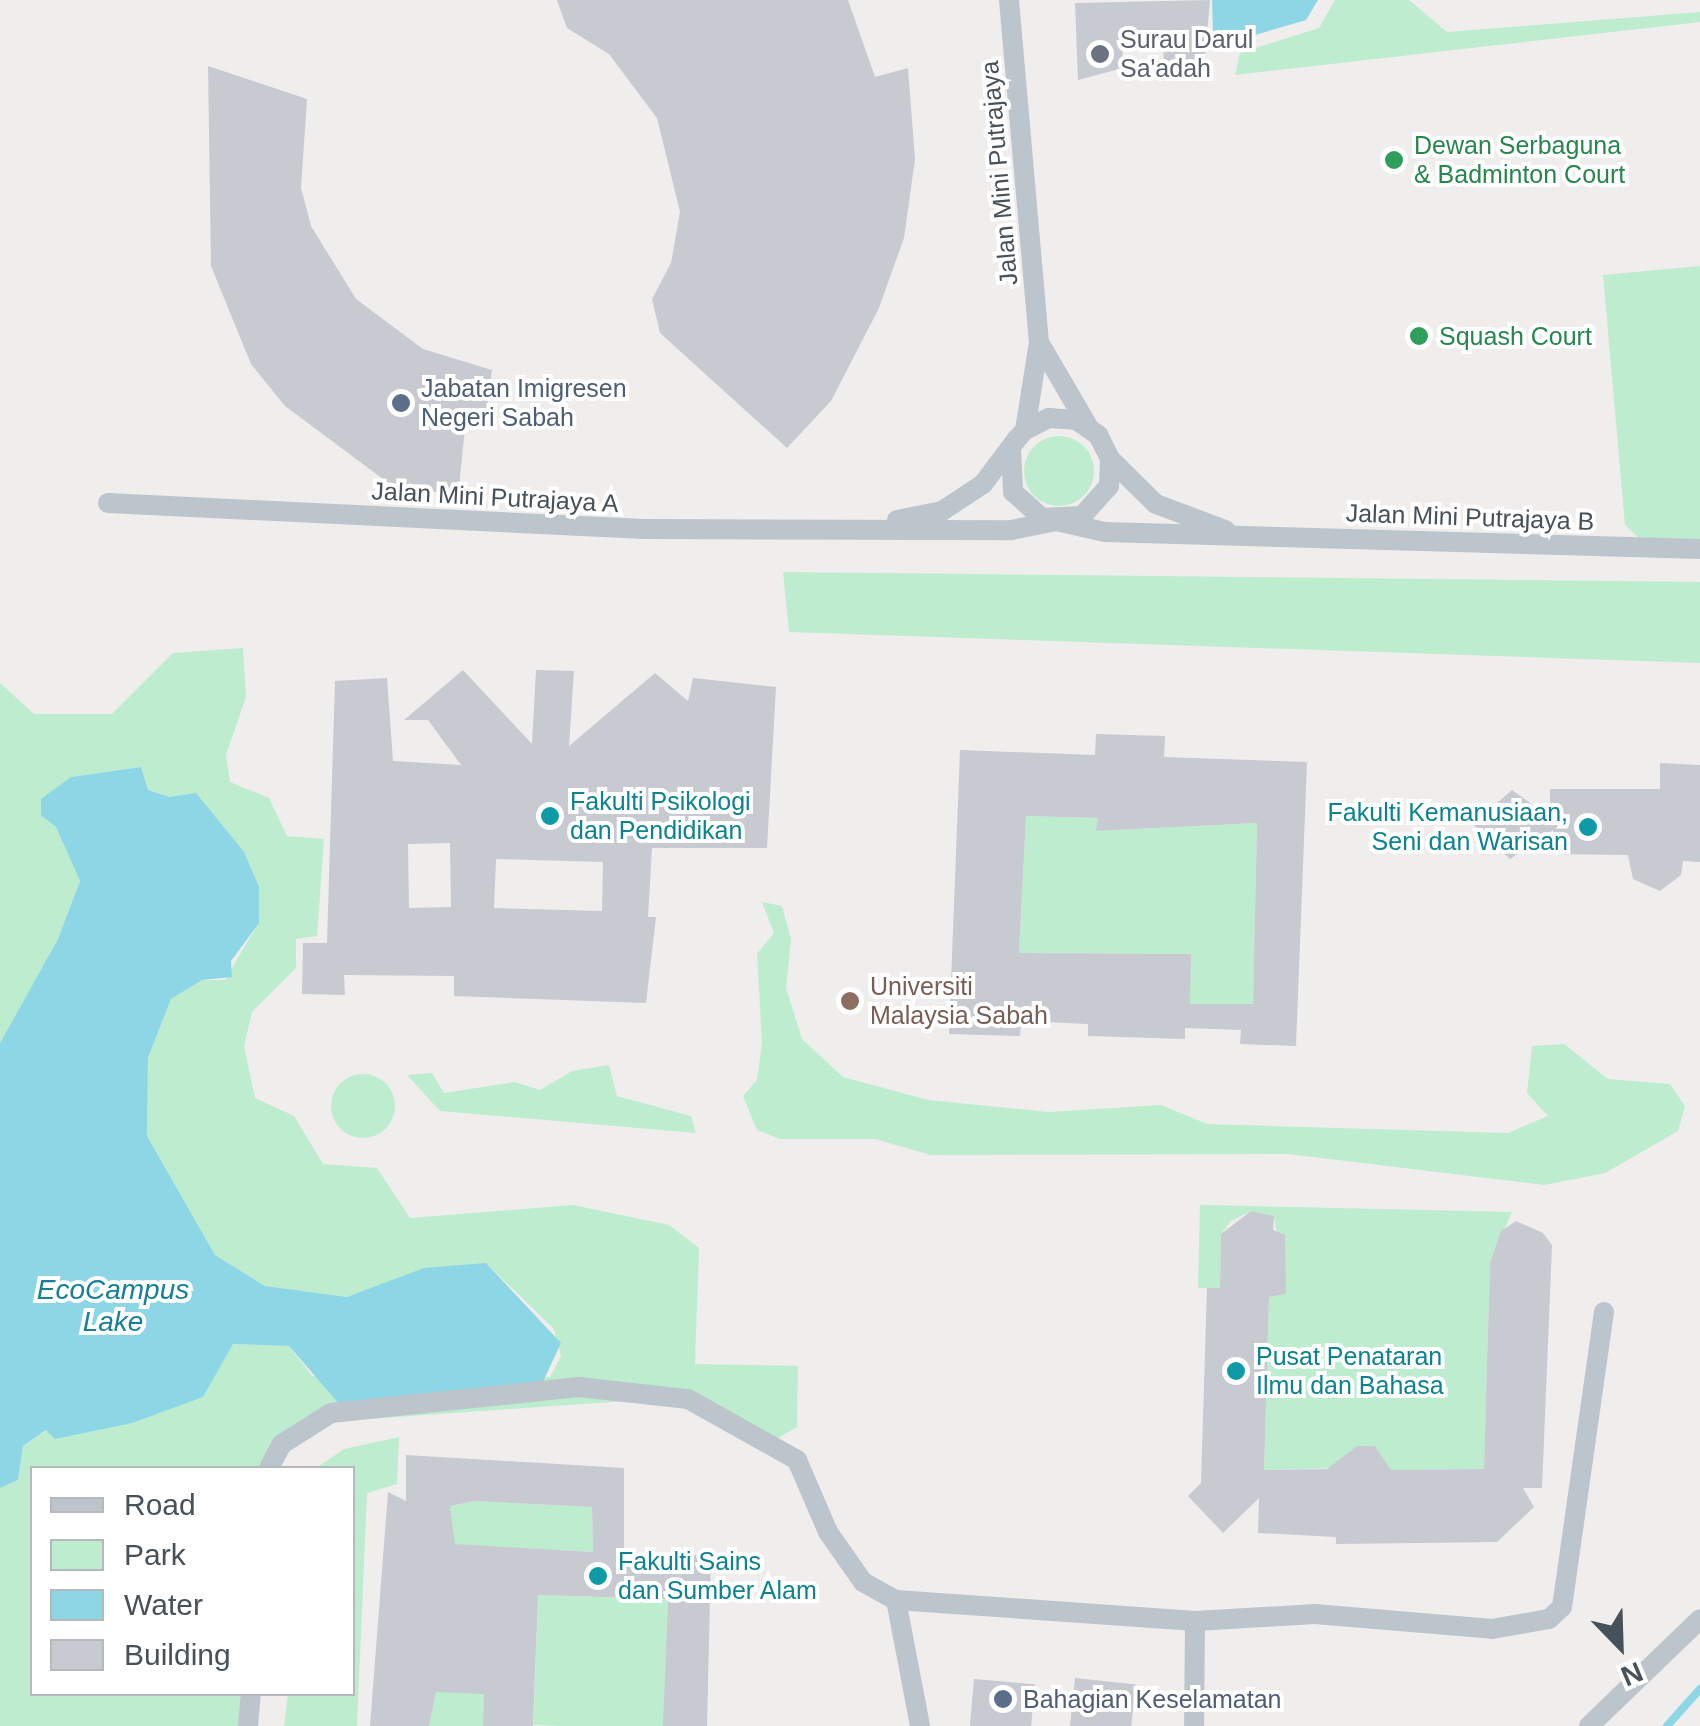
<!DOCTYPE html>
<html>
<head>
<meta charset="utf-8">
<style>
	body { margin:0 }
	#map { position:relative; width:1700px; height:1726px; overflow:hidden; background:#f0eded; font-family:Arial,sans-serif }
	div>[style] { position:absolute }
	.green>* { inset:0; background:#beecce; transform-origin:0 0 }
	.round { border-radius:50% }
	.water>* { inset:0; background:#8dd6e6 }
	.stream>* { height:8px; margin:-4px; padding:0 4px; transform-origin:4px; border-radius:4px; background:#8dd6e6 }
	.building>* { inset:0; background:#c7cad0; transform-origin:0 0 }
	.street>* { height:20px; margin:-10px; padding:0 10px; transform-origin:10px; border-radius:10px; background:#bcc5cc }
	.dots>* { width:28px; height:28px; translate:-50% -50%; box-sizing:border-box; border:5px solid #fff; border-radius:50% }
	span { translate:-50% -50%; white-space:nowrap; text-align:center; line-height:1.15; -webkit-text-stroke:8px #fff; paint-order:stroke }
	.worship-label { font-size:25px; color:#5b616d }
	.left { translate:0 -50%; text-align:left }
	.leisure-label { font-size:25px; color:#27864d }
	.street-label { font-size:25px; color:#475159 }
	.service-label { font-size:25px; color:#4e5e75 }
	.culture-label { font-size:25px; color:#0d838f }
	.right { translate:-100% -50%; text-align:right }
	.education-label { font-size:25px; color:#785e54 }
	.water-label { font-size:28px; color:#158098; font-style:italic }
	.legend { position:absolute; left:30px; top:1466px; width:325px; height:230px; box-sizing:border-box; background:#fff; border:2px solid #b5b9bd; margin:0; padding:12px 18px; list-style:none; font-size:30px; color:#475159 }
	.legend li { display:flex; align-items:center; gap:20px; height:50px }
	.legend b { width:50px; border:2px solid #b5b9bd }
	.north { position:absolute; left:1570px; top:1596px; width:100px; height:100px; -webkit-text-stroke:8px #fff; paint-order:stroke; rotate:157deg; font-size:28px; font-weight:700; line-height:40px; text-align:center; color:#475159 }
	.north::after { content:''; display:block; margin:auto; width:35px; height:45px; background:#475159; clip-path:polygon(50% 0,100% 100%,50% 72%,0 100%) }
</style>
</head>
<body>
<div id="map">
	<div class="green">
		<div style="clip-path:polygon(1335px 0,1409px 0,1447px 32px,1700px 12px,1700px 22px,1235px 75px,1240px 53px,1319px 28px)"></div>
		<div style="clip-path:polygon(1700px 266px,1700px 541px,1641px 540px,1625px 525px,1603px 275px)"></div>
		<div class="round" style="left:1024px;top:436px;width:70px;height:70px"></div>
		<div style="clip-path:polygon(783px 572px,1700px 582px,1700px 663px,789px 632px)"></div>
		<div style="clip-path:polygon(243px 648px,246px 697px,226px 755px,230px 782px,269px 798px,287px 836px,324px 839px,317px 936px,296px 939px,296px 968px,252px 1012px,244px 1046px,255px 1098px,294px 1116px,323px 1164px,377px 1168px,410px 1218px,573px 1205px,669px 1225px,699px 1248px,695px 1364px,798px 1366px,797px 1427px,773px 1441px,719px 1413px,655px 1399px,325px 1422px,295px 1436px,274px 1468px,32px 1468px,32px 1694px,256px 1694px,253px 1726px,0 1726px,0 1488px,18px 1480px,23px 1446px,47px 1430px,55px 1439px,203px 1397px,232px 1344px,289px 1346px,312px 1376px,550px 1377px,561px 1356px,554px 1329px,486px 1263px,346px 1297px,265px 1286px,215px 1255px,147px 1136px,148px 1058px,171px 999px,202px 980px,225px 980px,259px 922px,169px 797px,147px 790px,141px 767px,71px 777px,41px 814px,56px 827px,80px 881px,58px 939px,0 1043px,0 683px,34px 714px,112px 714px,173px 653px)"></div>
		<div style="clip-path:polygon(1026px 816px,1098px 818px,1097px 831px,1257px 823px,1253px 1005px,1190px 1004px,1190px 954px,1019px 953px)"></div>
		<div style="clip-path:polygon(762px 902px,782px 906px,791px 939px,786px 988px,802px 1039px,843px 1077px,928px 1100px,1049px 1112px,1161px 1105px,1207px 1124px,1508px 1133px,1548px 1116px,1527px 1093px,1532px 1046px,1564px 1044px,1608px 1079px,1670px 1084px,1685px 1106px,1678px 1131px,1605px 1173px,1544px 1185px,1288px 1154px,931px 1155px,875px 1139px,780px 1139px,757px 1130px,743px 1096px,757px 1080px,762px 1043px,757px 954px,774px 933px)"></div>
		<div style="clip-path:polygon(609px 1065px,617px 1096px,691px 1116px,696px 1133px,440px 1111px,407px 1075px,432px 1073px,444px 1093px,515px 1082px,540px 1090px,572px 1071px)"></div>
		<div class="round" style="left:331px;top:1074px;width:64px;height:64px"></div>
		<div style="clip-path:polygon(1200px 1205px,1512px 1212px,1490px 1263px,1484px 1469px,1391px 1470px,1375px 1446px,1358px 1446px,1339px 1460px,1341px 1468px,1264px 1470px,1269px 1297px,1286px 1294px,1274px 1216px,1251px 1211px,1231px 1221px,1221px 1234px,1220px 1288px,1198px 1288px)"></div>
		<div style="clip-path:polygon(399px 1437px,397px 1484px,367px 1493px,357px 1726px,284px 1726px,288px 1694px,352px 1694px,352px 1468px,316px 1468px,344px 1449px)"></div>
		<div style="clip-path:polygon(475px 1501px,592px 1507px,593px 1552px,487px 1546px,485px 1646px,451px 1541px,450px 1506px)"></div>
		<div style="left:538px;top:1595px;width:130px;height:130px;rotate:2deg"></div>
		<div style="clip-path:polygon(485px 1673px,483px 1726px,429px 1726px,436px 1692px)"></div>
	</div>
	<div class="water">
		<div style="clip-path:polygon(1212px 0,1318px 0,1306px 20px,1228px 43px,1213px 32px)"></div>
		<div style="clip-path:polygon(141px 767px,148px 790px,169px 797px,196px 793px,244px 852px,259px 887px,259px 923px,231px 961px,232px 977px,202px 980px,171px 999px,148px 1058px,147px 1136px,215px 1255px,265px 1286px,347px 1297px,424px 1268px,486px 1263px,561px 1343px,539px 1390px,341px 1406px,289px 1346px,233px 1344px,203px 1397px,132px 1423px,55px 1439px,46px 1430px,23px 1446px,18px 1480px,0 1488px,0 1043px,58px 939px,80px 881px,56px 827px,41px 815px,41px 799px,71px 777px)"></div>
	</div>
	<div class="stream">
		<div style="left:1667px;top:1726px;width:50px;rotate:-48.3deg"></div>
	</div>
	<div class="building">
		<div style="clip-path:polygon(557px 0,848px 0,875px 77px,908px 68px,915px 159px,904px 238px,879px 308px,831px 401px,787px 448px,660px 333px,652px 299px,671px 263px,680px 212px,657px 118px,609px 54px,567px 28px)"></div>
		<div style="clip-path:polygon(1210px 0,1204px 68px,1164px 69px,1163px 38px,1122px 40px,1123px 68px,1078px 80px,1075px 3px)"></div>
		<div style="clip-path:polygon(208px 66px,307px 99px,301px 188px,311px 226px,356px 299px,423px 349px,492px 370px,484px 430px,465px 428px,458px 497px,387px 482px,285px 406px,251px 364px,211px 266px)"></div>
		<div style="clip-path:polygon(evenodd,463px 670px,532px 744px,536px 670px,574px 671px,569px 746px,655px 673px,688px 701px,693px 678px,776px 687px,767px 848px,652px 848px,648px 917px,656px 917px,646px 1003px,454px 996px,454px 976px,344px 975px,345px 995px,302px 994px,303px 943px,327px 943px,335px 681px,387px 678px,393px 761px,461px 765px,428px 720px,404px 720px,463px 670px,450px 843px,451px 907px,409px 908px,408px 844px,450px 843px,463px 670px,496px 859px,603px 862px,602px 911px,494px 908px,496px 859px)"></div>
		<div style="clip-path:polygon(evenodd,1096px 734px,1165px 736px,1164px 757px,1307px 762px,1296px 1046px,1240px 1044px,1241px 1030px,1185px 1028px,1185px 1039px,1088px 1036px,1088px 1024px,1021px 1021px,1020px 1036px,949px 1034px,960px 750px,1095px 755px,1096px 734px,1026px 816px,1098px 818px,1096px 831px,1257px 823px,1253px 1004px,1190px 1004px,1191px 954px,1019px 953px,1026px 816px)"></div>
		<div style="clip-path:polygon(1660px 763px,1700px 765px,1700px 862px,1683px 861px,1681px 875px,1660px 891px,1633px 879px,1628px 855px,1553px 854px,1553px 830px,1510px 859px,1473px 824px,1512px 790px,1550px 817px,1550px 789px,1660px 789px)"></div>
		<div style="clip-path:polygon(1251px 1211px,1274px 1216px,1273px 1230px,1285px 1235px,1286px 1294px,1269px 1297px,1264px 1470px,1327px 1469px,1357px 1446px,1375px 1446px,1391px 1470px,1484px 1469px,1490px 1263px,1501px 1231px,1516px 1221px,1543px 1233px,1552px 1245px,1542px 1488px,1523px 1488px,1534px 1507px,1497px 1542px,1336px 1544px,1336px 1537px,1258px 1533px,1259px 1498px,1223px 1533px,1188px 1496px,1201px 1483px,1207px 1288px,1220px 1288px,1221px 1234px)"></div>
		<div style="clip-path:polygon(evenodd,406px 1455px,624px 1468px,624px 1552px,711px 1556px,707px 1726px,663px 1726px,668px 1599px,538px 1595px,533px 1726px,483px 1726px,484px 1694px,436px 1692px,429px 1726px,370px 1726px,388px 1492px,406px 1501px,406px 1455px,475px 1501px,592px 1507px,593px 1552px,455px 1544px,450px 1506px,475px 1501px)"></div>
		<div style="left:1075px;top:1678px;width:61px;height:48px;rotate:6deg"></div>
		<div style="left:974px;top:1679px;width:61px;height:47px;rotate:5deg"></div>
	</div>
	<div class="street">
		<div style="left:1009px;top:0;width:343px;rotate:85deg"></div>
		<div style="left:1039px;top:342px;width:89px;rotate:99deg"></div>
		<div style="left:1040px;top:344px;width:95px;rotate:59.7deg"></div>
		<div style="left:1110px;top:459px;width:64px;rotate:44.4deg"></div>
		<div style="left:1156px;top:504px;width:74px;rotate:20.6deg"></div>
		<div style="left:108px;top:503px;width:537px;rotate:2.78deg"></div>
		<div style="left:644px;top:529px;width:367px;rotate:0.2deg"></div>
		<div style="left:1011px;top:530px;width:46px;rotate:-11.3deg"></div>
		<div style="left:1056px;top:521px;width:50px;rotate:12.7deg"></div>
		<div style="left:1105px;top:532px;width:595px;rotate:1.64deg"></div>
		<div style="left:897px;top:520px;width:46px;rotate:-11.3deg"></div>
		<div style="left:942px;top:511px;width:49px;rotate:-33.4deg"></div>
		<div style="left:983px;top:484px;width:55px;rotate:-53.1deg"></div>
		<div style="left:1016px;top:440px;width:13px;rotate:-48deg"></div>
		<div style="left:1025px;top:430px;width:27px;rotate:-27deg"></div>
		<div style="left:1049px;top:418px;width:27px;rotate:4deg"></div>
		<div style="left:1076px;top:420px;width:27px;rotate:34deg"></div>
		<div style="left:1098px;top:435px;width:27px;rotate:63deg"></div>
		<div style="left:1110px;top:459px;width:27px;rotate:92deg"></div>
		<div style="left:1109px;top:486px;width:40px;rotate:132deg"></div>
		<div style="left:1082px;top:516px;width:40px;rotate:177.1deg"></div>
		<div style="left:1042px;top:518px;width:39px;rotate:-138deg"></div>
		<div style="left:1013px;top:492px;width:44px;rotate:-92.6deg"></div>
		<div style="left:269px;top:1468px;width:27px;rotate:-62deg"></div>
		<div style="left:282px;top:1444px;width:58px;rotate:-32.3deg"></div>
		<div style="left:331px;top:1413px;width:249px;rotate:-6deg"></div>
		<div style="left:579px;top:1387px;width:110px;rotate:6.3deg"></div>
		<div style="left:688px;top:1399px;width:125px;rotate:29.2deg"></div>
		<div style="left:797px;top:1460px;width:78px;rotate:66.7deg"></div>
		<div style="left:828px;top:1532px;width:61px;rotate:55deg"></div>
		<div style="left:863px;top:1582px;width:38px;rotate:29deg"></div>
		<div style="left:896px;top:1600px;width:128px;rotate:79.2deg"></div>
		<div style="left:896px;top:1600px;width:300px;rotate:4deg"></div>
		<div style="left:1195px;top:1621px;width:105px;rotate:90.5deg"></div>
		<div style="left:1195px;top:1621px;width:120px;rotate:-3.3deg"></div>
		<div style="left:1315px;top:1614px;width:178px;rotate:4.8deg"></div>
		<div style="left:1492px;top:1629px;width:58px;rotate:-10deg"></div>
		<div style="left:1549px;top:1619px;width:18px;rotate:-43deg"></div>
		<div style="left:1562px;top:1607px;width:298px;rotate:-81.9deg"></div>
		<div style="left:248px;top:1726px;width:32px;rotate:-85deg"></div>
		<div style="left:1589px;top:1726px;width:154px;rotate:-43.9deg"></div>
	</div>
	<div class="dots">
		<div style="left:1100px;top:54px;background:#6b7280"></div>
		<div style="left:1394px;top:160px;background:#2e9e5b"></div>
		<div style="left:1419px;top:336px;background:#2e9e5b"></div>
		<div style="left:401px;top:403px;background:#5c6f8a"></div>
		<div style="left:550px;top:816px;background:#0f9aa8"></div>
		<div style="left:1588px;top:827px;background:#0f9aa8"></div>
		<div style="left:850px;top:1001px;background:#8d6e63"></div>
		<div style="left:1236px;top:1371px;background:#0f9aa8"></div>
		<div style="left:598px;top:1576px;background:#0f9aa8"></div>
		<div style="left:1003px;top:1699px;background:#5c6f8a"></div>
	</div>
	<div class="worship-label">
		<span class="left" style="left:1120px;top:54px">Surau Darul<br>Sa'adah</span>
	</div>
	<div class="leisure-label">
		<span class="left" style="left:1414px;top:160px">Dewan Serbaguna<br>&amp; Badminton Court</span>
		<span class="left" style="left:1439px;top:336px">Squash Court</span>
	</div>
	<div class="street-label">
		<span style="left:999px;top:173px;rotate:-95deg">Jalan Mini Putrajaya</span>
		<span style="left:495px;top:497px;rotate:3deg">Jalan Mini Putrajaya A</span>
		<span style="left:1470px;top:517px;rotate:2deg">Jalan Mini Putrajaya B</span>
	</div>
	<div class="service-label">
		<span class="left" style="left:421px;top:403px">Jabatan Imigresen<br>Negeri Sabah</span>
		<span class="left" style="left:1023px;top:1699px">Bahagian Keselamatan</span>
	</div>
	<div class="culture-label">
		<span class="left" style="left:570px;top:816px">Fakulti Psikologi<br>dan Pendidikan</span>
		<span class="right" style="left:1568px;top:827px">Fakulti Kemanusiaan,<br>Seni dan Warisan</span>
		<span class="left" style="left:1256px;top:1371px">Pusat Penataran<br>Ilmu dan Bahasa</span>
		<span class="left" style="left:618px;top:1576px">Fakulti Sains<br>dan Sumber Alam</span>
	</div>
	<div class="education-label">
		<span class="left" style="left:870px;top:1001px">Universiti<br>Malaysia Sabah</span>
	</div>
	<div class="water-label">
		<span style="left:113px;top:1306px">EcoCampus<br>Lake</span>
	</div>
	<ul class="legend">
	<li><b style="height:12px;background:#bcc5cc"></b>Road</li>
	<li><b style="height:28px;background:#beecce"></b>Park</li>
	<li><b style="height:28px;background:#8dd6e6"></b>Water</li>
	<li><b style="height:28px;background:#c7cad0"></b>Building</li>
	</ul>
	<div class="north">N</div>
</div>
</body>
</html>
